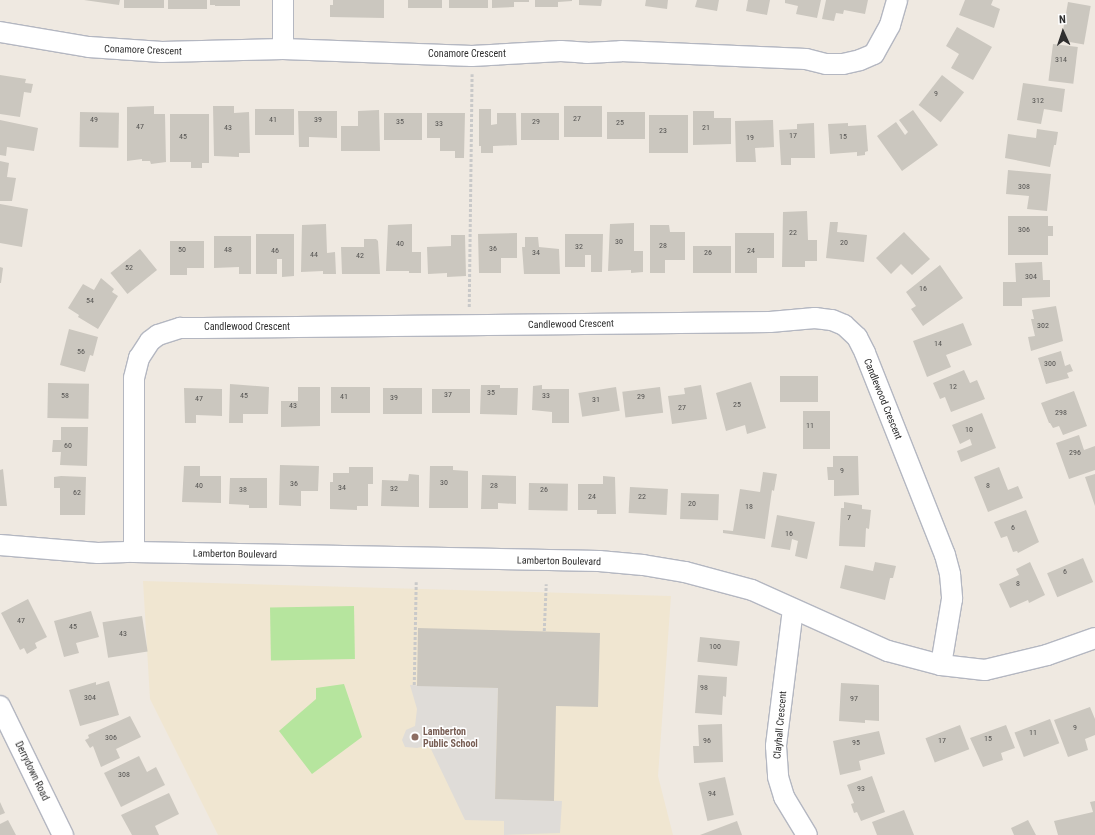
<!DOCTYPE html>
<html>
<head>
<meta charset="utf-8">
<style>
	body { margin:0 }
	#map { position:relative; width:1095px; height:835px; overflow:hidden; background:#efe9e1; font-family:"Roboto Condensed",sans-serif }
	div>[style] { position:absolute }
	.education>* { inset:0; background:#f0e6d1 }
	.green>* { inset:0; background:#b6e59e; transform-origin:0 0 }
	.plaza>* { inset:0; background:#dfdcd8 }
	.building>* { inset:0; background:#cbc7bf; transform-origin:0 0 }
	.path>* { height:2.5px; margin-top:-1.25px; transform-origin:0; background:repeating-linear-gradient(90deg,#c9c9c9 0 3px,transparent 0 5px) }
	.roads { filter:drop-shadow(1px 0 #b4b7c1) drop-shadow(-1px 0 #b4b7c1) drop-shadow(0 1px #b4b7c1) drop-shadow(0 -1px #b4b7c1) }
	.minor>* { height:20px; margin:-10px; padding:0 10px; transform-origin:10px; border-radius:10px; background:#fff }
	.dots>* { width:11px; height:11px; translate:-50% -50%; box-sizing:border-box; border:2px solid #fff; border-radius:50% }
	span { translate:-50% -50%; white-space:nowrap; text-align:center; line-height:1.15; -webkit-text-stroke:3px #fff; paint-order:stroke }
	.number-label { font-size:8px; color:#555452 }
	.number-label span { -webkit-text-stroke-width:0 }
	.street-label { font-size:10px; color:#2e2e2e }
	.education-label { font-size:10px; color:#785e54; font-weight:700 }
	.left { translate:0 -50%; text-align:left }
	.north { position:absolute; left:1043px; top:12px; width:40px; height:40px; -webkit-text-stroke:3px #fff; paint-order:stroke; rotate:357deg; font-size:11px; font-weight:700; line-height:16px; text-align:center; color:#2e2e2e }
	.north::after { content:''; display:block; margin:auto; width:14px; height:18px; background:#2e2e2e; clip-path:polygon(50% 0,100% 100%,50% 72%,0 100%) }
</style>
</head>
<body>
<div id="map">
	<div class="education">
		<div style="clip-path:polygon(143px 581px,671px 596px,658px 776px,673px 835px,218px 835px,150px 699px)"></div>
	</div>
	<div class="green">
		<div style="left:354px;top:606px;width:53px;height:84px;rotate:89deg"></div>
		<div style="clip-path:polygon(344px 684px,362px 737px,312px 774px,279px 731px,316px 699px,316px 688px)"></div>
	</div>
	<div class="plaza">
		<div style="clip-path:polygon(410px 685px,498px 688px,495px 799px,562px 801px,560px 833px,504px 835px,504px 821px,465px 820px,429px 745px,417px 748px,405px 747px,402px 740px,406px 730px,415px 726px,417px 709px)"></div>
	</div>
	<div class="building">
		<div style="clip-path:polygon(84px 0,120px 0,119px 5px)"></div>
		<div style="left:124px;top:0;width:40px;height:8px"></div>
		<div style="left:168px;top:0;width:39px;height:9px"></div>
		<div style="clip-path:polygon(210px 0,240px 0,240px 6px,215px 6px,215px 5px,210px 5px)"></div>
		<div style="clip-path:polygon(333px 0,384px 0,384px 18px,330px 17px,330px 5px,333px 5px)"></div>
		<div style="left:408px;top:0;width:34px;height:8px"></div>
		<div style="left:449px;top:0;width:39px;height:8px"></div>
		<div style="clip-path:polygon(492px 0,529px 0,529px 2px,514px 2px,514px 7px,492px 8px)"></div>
		<div style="clip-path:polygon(535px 0,572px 0,572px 1px,558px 2px,558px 7px,535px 7px)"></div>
		<div style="clip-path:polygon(579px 0,602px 0,601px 6px,579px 5px)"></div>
		<div style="clip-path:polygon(646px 0,668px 0,667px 9px,645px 6px)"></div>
		<div style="clip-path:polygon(697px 0,719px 0,717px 11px,695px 7px)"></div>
		<div style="clip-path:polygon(748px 0,770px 0,767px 15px,746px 11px)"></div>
		<div style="clip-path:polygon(785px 0,821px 0,817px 18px,796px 14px,798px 6px,785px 3px)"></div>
		<div style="clip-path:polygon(826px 0,868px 0,865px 14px,844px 10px,843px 14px,836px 13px,834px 21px,822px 19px)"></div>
		<div style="clip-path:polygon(965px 0,993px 0,991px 5px,1000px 9px,994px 28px,959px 15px)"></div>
		<div style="left:1068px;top:2px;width:23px;height:39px;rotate:10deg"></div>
		<div style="clip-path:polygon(957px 27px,992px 47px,973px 80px,951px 68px,959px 54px,946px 46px)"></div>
		<div style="left:1053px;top:44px;width:25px;height:37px;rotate:7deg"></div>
		<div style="clip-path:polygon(0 75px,26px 79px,25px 83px,33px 84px,31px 93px,24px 92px,20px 117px,0 114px)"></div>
		<div style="left:942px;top:75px;width:28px;height:38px;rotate:38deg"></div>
		<div style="clip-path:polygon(1023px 83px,1065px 89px,1062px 112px,1044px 109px,1041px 124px,1017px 120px)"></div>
		<div style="clip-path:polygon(154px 106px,154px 114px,165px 114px,166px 162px,151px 164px,150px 161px,142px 161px,142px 159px,127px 161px,127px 107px)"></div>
		<div style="clip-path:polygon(213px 106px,234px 106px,234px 113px,249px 112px,250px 153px,239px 153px,239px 157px,214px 156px)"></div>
		<div style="left:564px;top:106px;width:38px;height:31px"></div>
		<div style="left:255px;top:109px;width:39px;height:26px"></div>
		<div style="clip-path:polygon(479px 109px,491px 109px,491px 125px,497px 124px,497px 113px,516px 113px,517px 145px,493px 146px,493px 153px,481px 153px,481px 146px,479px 146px)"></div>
		<div style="clip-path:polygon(379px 110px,380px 151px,341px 151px,341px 126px,358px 126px,358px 111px)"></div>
		<div style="clip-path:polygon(913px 110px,938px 145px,902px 171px,877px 136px,896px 122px,905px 135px,908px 132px,899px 120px)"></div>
		<div style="clip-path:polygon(298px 111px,337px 111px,337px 138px,309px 137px,309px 147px,299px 147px)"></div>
		<div style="clip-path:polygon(693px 111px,714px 111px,714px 118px,731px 118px,731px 144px,693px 145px)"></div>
		<div style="left:80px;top:112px;width:39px;height:35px;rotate:1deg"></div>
		<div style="left:607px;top:112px;width:38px;height:27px"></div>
		<div style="left:422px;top:113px;width:27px;height:38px;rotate:90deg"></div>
		<div style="clip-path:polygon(427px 113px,465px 113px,464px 158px,455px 158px,455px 151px,440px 151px,440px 138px,427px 138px)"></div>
		<div style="left:521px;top:113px;width:38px;height:27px"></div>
		<div style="clip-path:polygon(170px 114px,209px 114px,209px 163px,202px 163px,202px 168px,191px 168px,191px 162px,170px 162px)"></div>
		<div style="left:688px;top:115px;width:38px;height:39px;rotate:90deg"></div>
		<div style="clip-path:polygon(0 120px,38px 128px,34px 151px,7px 147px,6px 156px,0 155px)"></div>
		<div style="clip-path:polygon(773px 120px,774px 147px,755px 148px,756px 162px,736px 162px,735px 121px)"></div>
		<div style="clip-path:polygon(814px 123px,815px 158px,791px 158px,791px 165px,781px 165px,779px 130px,797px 129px,797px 124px)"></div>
		<div style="clip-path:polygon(848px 123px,848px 126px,866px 125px,868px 151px,865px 152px,865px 155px,857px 156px,857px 152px,830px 154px,828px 124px)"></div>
		<div style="clip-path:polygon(1037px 129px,1058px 132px,1056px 145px,1054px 145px,1050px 167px,1005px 158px,1008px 134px,1036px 138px)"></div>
		<div style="clip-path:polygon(0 161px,9px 163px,7px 177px,16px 178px,12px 201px,0 201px)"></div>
		<div style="clip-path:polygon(1008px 170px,1051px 174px,1047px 211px,1027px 209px,1029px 196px,1006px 194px)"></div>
		<div style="clip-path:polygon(0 204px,28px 209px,22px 247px,0 243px)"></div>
		<div style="clip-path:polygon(807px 211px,808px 240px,817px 240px,817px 261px,805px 261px,805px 267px,782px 267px,783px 212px)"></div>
		<div style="clip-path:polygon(1008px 216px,1048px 216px,1048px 226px,1053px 226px,1053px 236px,1048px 236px,1048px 255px,1008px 255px)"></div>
		<div style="clip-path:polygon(830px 222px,838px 222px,837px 232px,867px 235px,864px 262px,826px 258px)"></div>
		<div style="clip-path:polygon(634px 223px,634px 251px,643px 251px,643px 272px,631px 273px,631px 270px,608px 271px,610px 224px)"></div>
		<div style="clip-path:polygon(326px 224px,327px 253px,335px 252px,336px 274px,323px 274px,323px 271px,301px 272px,302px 225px)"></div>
		<div style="clip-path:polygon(412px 224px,412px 252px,421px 252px,421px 273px,409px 273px,409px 271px,386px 271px,388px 225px)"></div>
		<div style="clip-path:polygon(650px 225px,669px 225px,670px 232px,685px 232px,685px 260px,665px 260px,665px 273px,650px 273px)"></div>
		<div style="clip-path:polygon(904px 232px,930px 259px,912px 275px,901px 264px,891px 274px,876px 258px)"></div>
		<div style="clip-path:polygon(517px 233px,517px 258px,501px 258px,501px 273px,479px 273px,478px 234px)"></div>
		<div style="clip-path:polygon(735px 233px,774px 233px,774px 258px,757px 258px,757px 273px,735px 273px)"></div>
		<div style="clip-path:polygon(256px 234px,294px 234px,294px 276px,282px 277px,282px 259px,277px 259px,277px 274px,256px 274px)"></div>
		<div style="clip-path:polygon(565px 234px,603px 234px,602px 272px,591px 272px,591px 255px,585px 255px,585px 267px,565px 267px)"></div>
		<div style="clip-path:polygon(451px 235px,465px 235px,466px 276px,447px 277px,447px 273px,428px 274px,427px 247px,451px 246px)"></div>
		<div style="clip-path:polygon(214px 236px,251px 236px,251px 274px,239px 274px,239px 267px,214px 268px)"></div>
		<div style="clip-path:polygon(525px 237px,538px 237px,539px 247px,559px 249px,560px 274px,524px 274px,522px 247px,525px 247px)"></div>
		<div style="clip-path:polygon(364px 239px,376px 239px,378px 241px,380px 274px,342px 274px,341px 247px,364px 247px)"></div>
		<div style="clip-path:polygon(170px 241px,204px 241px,204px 268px,187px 268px,187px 275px,170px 275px)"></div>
		<div style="left:693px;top:246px;width:38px;height:27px"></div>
		<div style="left:140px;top:249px;width:27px;height:38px;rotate:51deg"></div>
		<div style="clip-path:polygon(1042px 262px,1043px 280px,1050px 280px,1050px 297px,1022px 298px,1022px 306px,1003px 306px,1003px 282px,1016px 282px,1015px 263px)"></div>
		<div style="clip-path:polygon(940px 265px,963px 298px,923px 326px,911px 309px,916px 306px,906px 292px)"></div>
		<div style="clip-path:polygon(0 267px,3px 268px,1px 283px,0 283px)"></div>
		<div style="clip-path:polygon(101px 278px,114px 289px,112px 292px,118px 296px,98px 329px,78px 317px,79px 315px,68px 308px,83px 284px,94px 290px)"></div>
		<div style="clip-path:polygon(1056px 306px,1063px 341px,1031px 351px,1028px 337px,1035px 336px,1031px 319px,1034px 319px,1032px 310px)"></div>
		<div style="clip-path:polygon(963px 323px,972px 345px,946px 355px,951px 367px,927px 377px,913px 341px)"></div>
		<div style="clip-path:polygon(69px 329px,98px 337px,93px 356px,90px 355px,85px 372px,60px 365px)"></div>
		<div style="clip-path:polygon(1061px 351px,1065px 366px,1070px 364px,1073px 371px,1067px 373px,1069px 378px,1046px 384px,1038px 358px)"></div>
		<div style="clip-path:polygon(964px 370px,970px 383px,977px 380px,985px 399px,951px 412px,945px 397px,940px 399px,933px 383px)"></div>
		<div style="left:780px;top:376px;width:38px;height:26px"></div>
		<div style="clip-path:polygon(751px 382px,766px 428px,747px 434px,745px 425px,726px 431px,716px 393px)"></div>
		<div style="left:48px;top:383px;width:41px;height:35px;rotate:1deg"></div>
		<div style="clip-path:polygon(230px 384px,269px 387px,268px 414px,243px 414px,243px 423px,229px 423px)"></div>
		<div style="clip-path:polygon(481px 385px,500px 385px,500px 388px,518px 388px,517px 415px,480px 414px)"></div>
		<div style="clip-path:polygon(542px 385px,542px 389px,569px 389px,569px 423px,552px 423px,552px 412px,532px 410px,533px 386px)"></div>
		<div style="clip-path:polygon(701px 385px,707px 419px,672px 424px,668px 396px,685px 394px,684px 388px)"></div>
		<div style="clip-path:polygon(298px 387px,320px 387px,320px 426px,281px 427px,281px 401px,298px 401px)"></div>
		<div style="left:331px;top:387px;width:39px;height:26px"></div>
		<div style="left:616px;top:387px;width:24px;height:38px;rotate:81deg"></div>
		<div style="left:660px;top:387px;width:26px;height:38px;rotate:83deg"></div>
		<div style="clip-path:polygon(184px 388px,222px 389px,222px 416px,196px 415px,196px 423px,185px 423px)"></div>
		<div style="left:383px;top:388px;width:39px;height:26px"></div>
		<div style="left:432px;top:389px;width:38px;height:24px"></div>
		<div style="clip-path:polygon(1074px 391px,1087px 426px,1063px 435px,1059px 426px,1053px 428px,1050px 423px,1049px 423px,1041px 403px)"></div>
		<div style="left:803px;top:411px;width:27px;height:38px"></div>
		<div style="clip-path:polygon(982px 413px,996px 448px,961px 462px,957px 451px,972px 445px,970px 439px,960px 444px,952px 425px)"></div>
		<div style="clip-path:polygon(61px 427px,88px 427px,87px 466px,60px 465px,61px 452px,52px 452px,53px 440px,61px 440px)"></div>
		<div style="clip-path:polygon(1079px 435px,1084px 450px,1095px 446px,1095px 470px,1069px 479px,1056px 443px)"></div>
		<div style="clip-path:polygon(833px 456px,858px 456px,859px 495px,834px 496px,834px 480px,828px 480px,827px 467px,833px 467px)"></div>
		<div style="clip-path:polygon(280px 465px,319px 466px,318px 491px,301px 491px,301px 506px,279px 505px)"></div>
		<div style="clip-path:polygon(184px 466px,200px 466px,200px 476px,221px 476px,221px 503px,182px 502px)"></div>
		<div style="clip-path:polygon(430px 466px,453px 466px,453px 470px,468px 471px,468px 508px,429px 508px)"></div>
		<div style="clip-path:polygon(349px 467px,373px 467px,373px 484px,368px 484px,368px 506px,357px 506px,357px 510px,330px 509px,330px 482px,333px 482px,333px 473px,349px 473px)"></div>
		<div style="clip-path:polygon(999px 467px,1008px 490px,1018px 486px,1023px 498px,988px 512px,974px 477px)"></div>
		<div style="clip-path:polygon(3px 469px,7px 506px,0 506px,0 470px)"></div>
		<div style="clip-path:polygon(763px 472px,777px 474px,774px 491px,772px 490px,765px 539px,723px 533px,723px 530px,733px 531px,740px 489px,760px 492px)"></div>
		<div style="clip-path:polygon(409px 474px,419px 475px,419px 507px,381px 506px,382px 480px,408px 481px)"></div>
		<div style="clip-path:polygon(1095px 474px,1095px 506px,1085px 477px)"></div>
		<div style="clip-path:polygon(482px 475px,516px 476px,516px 504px,498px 503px,498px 509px,481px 509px)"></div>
		<div style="clip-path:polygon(61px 476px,86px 477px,85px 515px,60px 515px,60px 488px,54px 488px,54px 477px)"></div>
		<div style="clip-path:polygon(603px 476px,615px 477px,616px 514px,597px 514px,597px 510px,578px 510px,578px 484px,603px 484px)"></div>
		<div style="clip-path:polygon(230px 478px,267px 478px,267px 508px,249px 508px,249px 505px,229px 504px)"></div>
		<div style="left:529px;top:483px;width:39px;height:27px;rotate:1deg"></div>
		<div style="left:630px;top:487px;width:38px;height:26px;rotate:3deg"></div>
		<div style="left:681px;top:493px;width:38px;height:26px;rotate:2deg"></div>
		<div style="clip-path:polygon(844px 502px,862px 505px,862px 509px,871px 510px,869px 529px,866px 528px,865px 547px,839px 546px,841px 508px,844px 508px)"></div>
		<div style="clip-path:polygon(1026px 510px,1039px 542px,1018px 553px,1017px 551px,1013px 552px,1007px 536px,1001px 538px,994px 522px)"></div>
		<div style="clip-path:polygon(777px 515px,815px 522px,807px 559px,795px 556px,798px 541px,792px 539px,790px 550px,771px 547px)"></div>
		<div style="left:1083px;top:558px;width:26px;height:39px;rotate:67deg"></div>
		<div style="clip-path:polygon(875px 562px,896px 566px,893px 578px,890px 578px,885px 600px,840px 588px,845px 565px,873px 571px)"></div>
		<div style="clip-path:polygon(1030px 562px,1045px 595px,1029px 603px,1028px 600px,1010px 608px,999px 584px,1019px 575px,1016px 569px)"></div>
		<div style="clip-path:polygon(28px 599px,47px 637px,35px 643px,37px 648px,27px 654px,24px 648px,20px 650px,1px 613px)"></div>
		<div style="clip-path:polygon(91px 611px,99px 637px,76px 643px,79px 653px,64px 657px,54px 621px)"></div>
		<div style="left:142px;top:616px;width:36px;height:40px;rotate:81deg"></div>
		<div style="clip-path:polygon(418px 628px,600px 633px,598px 707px,556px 706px,554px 801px,495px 799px,498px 688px,417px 686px)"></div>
		<div style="left:700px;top:637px;width:40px;height:25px;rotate:6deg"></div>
		<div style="clip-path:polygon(698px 675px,727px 677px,726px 697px,723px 696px,722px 715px,695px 713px)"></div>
		<div style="clip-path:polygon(109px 681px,119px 715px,80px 726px,69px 690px,96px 682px,96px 685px)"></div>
		<div style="clip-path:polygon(841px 683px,879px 685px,879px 721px,865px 720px,865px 723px,839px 721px)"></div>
		<div style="clip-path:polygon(1090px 707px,1095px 719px,1095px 735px,1085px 739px,1088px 750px,1068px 757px,1054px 720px)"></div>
		<div style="clip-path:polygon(130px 716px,141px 737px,116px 749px,120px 758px,101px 767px,93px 746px,90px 748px,85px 740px,89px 738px,88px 735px)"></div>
		<div style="left:1050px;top:719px;width:26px;height:38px;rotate:69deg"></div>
		<div style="clip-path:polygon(722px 724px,723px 762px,694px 763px,693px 746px,699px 746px,698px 725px)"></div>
		<div style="left:960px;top:725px;width:26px;height:37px;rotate:69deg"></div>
		<div style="clip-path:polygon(1006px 725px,1015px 748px,1001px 753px,1003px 760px,983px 767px,970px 738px)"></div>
		<div style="clip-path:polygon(879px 731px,885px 754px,859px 761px,861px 770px,840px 775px,833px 741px)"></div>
		<div style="clip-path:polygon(139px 756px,147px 772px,156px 767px,165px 785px,121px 807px,104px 773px)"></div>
		<div style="clip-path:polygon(872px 776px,885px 812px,861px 821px,857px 812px,854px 813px,851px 804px,854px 803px,847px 785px)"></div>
		<div style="left:725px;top:777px;width:39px;height:27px;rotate:77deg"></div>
		<div style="clip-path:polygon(169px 793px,179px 814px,155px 826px,159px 835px,132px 835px,121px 815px)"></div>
		<div style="clip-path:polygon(1095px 801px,1095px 835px,1058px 835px,1054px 821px,1093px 812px,1090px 802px)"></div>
		<div style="clip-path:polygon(0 802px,5px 813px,0 815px)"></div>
		<div style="clip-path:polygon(904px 810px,914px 835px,877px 835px,872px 822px)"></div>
		<div style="clip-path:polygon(8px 820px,16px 835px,0 835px,0 824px)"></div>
		<div style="clip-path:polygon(1028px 820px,1036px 835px,1014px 835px,1011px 828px)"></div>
		<div style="clip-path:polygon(737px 821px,742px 835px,700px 835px)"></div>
	</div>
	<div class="path">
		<div style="left:469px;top:307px;width:233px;rotate:-89.3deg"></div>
		<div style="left:544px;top:631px;width:47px;rotate:-87.6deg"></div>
		<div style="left:414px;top:685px;width:103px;rotate:-88.9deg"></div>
	</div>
	<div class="roads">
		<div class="minor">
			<div style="left:0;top:32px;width:90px;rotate:9.6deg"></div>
			<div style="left:89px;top:47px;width:73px;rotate:3.9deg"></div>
			<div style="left:162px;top:52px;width:121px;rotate:-1.4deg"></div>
			<div style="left:283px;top:49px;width:189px;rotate:2.1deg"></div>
			<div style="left:472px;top:56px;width:89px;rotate:-3.2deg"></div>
			<div style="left:561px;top:51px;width:26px;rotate:4deg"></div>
			<div style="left:587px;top:53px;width:34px;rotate:-3deg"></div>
			<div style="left:621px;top:51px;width:185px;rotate:2.5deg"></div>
			<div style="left:806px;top:59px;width:21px;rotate:14deg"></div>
			<div style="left:826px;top:64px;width:17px"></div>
			<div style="left:843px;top:64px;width:17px;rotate:-13deg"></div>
			<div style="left:860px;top:60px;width:15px;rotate:-23deg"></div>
			<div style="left:874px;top:54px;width:33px;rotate:-61deg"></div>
			<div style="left:890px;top:25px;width:26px;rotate:-74deg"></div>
			<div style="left:283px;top:49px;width:49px;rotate:-90deg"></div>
			<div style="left:0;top:545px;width:98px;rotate:4.7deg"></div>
			<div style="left:98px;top:553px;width:36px;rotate:-2deg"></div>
			<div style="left:134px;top:552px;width:465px;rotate:1.1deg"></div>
			<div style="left:599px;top:561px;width:44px;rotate:5.2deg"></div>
			<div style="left:643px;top:565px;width:43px;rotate:9.5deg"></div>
			<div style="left:685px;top:572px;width:69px;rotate:15deg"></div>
			<div style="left:752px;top:590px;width:149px;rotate:24.2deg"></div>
			<div style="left:888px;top:651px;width:55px;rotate:14.8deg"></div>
			<div style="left:941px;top:665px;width:44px;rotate:6.5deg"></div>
			<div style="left:985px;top:670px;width:64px;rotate:-13.6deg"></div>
			<div style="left:1047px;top:655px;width:51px;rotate:-19.5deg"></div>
			<div style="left:134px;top:552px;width:174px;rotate:-90deg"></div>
			<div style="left:134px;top:378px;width:21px;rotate:-76deg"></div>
			<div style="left:139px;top:358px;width:20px;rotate:-57deg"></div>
			<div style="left:150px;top:341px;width:10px;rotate:-37deg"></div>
			<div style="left:158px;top:335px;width:23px;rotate:-18deg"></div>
			<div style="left:180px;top:328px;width:22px"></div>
			<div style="left:202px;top:328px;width:568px;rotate:-0.61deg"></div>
			<div style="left:770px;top:322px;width:45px;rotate:-5.1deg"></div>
			<div style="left:815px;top:318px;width:17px;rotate:7deg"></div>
			<div style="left:832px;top:320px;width:13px;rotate:23deg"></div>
			<div style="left:844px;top:325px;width:18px;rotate:43deg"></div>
			<div style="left:857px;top:337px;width:18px;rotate:63deg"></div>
			<div style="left:865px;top:353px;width:217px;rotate:68.4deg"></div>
			<div style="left:945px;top:555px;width:20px;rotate:75deg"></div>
			<div style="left:950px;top:574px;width:25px;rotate:85deg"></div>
			<div style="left:952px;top:599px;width:67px;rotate:99.5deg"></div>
			<div style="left:793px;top:609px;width:138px;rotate:97.1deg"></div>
			<div style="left:776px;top:746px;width:31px;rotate:86deg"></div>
			<div style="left:778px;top:777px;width:21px;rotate:73deg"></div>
			<div style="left:784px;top:797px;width:44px;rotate:58.8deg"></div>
			<div style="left:0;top:706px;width:144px;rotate:64deg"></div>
		</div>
	</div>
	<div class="dots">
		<div style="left:415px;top:737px;background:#8d6e63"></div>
	</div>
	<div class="number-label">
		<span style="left:1061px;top:60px">314</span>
		<span style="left:936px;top:94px">9</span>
		<span style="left:1038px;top:101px">312</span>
		<span style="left:577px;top:119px">27</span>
		<span style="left:94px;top:120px">49</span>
		<span style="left:273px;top:120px">41</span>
		<span style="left:318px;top:120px">39</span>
		<span style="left:400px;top:122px">35</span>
		<span style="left:536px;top:122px">29</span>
		<span style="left:620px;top:123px">25</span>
		<span style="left:439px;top:124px">33</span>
		<span style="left:140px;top:127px">47</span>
		<span style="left:228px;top:128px">43</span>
		<span style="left:706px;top:128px">21</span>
		<span style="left:663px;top:131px">23</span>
		<span style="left:793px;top:136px">17</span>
		<span style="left:183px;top:137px">45</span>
		<span style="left:843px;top:137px">15</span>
		<span style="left:750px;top:138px">19</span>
		<span style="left:1024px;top:187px">308</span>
		<span style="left:1024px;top:230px">306</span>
		<span style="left:793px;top:233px">22</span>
		<span style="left:619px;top:242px">30</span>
		<span style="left:844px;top:243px">20</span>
		<span style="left:400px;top:244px">40</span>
		<span style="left:663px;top:246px">28</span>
		<span style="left:579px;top:247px">32</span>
		<span style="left:493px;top:249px">36</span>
		<span style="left:182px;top:250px">50</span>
		<span style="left:228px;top:250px">48</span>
		<span style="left:275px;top:251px">46</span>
		<span style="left:751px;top:251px">24</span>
		<span style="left:536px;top:253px">34</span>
		<span style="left:708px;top:253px">26</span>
		<span style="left:314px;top:255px">44</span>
		<span style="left:360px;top:256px">42</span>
		<span style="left:129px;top:268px">52</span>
		<span style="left:1031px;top:277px">304</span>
		<span style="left:923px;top:289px">16</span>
		<span style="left:90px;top:301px">54</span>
		<span style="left:1043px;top:326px">302</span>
		<span style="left:938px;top:344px">14</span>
		<span style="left:81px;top:352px">56</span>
		<span style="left:1050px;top:364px">300</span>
		<span style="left:953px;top:387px">12</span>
		<span style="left:491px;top:393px">35</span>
		<span style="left:448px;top:395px">37</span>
		<span style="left:65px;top:396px">58</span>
		<span style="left:244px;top:396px">45</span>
		<span style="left:546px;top:396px">33</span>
		<span style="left:344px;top:397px">41</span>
		<span style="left:641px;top:397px">29</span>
		<span style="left:394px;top:398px">39</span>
		<span style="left:199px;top:399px">47</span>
		<span style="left:596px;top:400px">31</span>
		<span style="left:737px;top:405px">25</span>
		<span style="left:293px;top:406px">43</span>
		<span style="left:682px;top:408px">27</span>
		<span style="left:1061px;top:413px">298</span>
		<span style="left:810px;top:426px">11</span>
		<span style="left:969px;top:430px">10</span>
		<span style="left:68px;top:446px">60</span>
		<span style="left:1075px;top:453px">296</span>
		<span style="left:842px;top:471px">9</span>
		<span style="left:444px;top:483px">30</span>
		<span style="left:294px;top:484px">36</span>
		<span style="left:199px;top:486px">40</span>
		<span style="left:494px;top:486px">28</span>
		<span style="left:988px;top:486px">8</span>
		<span style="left:342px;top:488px">34</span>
		<span style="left:394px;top:489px">32</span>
		<span style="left:243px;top:490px">38</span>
		<span style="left:544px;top:490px">26</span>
		<span style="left:77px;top:493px">62</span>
		<span style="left:592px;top:497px">24</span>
		<span style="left:642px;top:497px">22</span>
		<span style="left:692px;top:504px">20</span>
		<span style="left:749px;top:507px">18</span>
		<span style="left:849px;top:518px">7</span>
		<span style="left:1013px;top:528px">6</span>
		<span style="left:789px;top:534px">16</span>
		<span style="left:1065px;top:572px">6</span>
		<span style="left:1018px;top:584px">8</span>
		<span style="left:21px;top:621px">47</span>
		<span style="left:73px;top:627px">45</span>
		<span style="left:123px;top:634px">43</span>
		<span style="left:715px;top:647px">100</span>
		<span style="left:704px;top:688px">98</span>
		<span style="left:90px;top:698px">304</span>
		<span style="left:854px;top:699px">97</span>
		<span style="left:1075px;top:728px">9</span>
		<span style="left:1033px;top:733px">11</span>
		<span style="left:111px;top:738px">306</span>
		<span style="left:988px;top:739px">15</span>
		<span style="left:707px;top:741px">96</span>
		<span style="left:942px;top:741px">17</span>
		<span style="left:856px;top:743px">95</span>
		<span style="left:124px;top:775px">308</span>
		<span style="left:861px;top:789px">93</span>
		<span style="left:712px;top:794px">94</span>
	</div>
	<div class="street-label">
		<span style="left:143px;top:50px;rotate:2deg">Conamore Crescent</span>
		<span style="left:467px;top:54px">Conamore Crescent</span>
		<span style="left:571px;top:324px;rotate:-1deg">Candlewood Crescent</span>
		<span style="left:247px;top:327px">Candlewood Crescent</span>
		<span style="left:883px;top:399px;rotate:68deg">Candlewood Crescent</span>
		<span style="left:235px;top:554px;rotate:1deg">Lamberton Boulevard</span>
		<span style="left:559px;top:561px;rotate:1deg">Lamberton Boulevard</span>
		<span style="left:780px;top:725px;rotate:-85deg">Clayhall Crescent</span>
		<span style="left:32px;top:771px;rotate:64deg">Derrydown Road</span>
	</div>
	<div class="education-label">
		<span class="left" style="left:423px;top:737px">Lamberton<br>Public School</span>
	</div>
	<div class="north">N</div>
</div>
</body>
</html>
